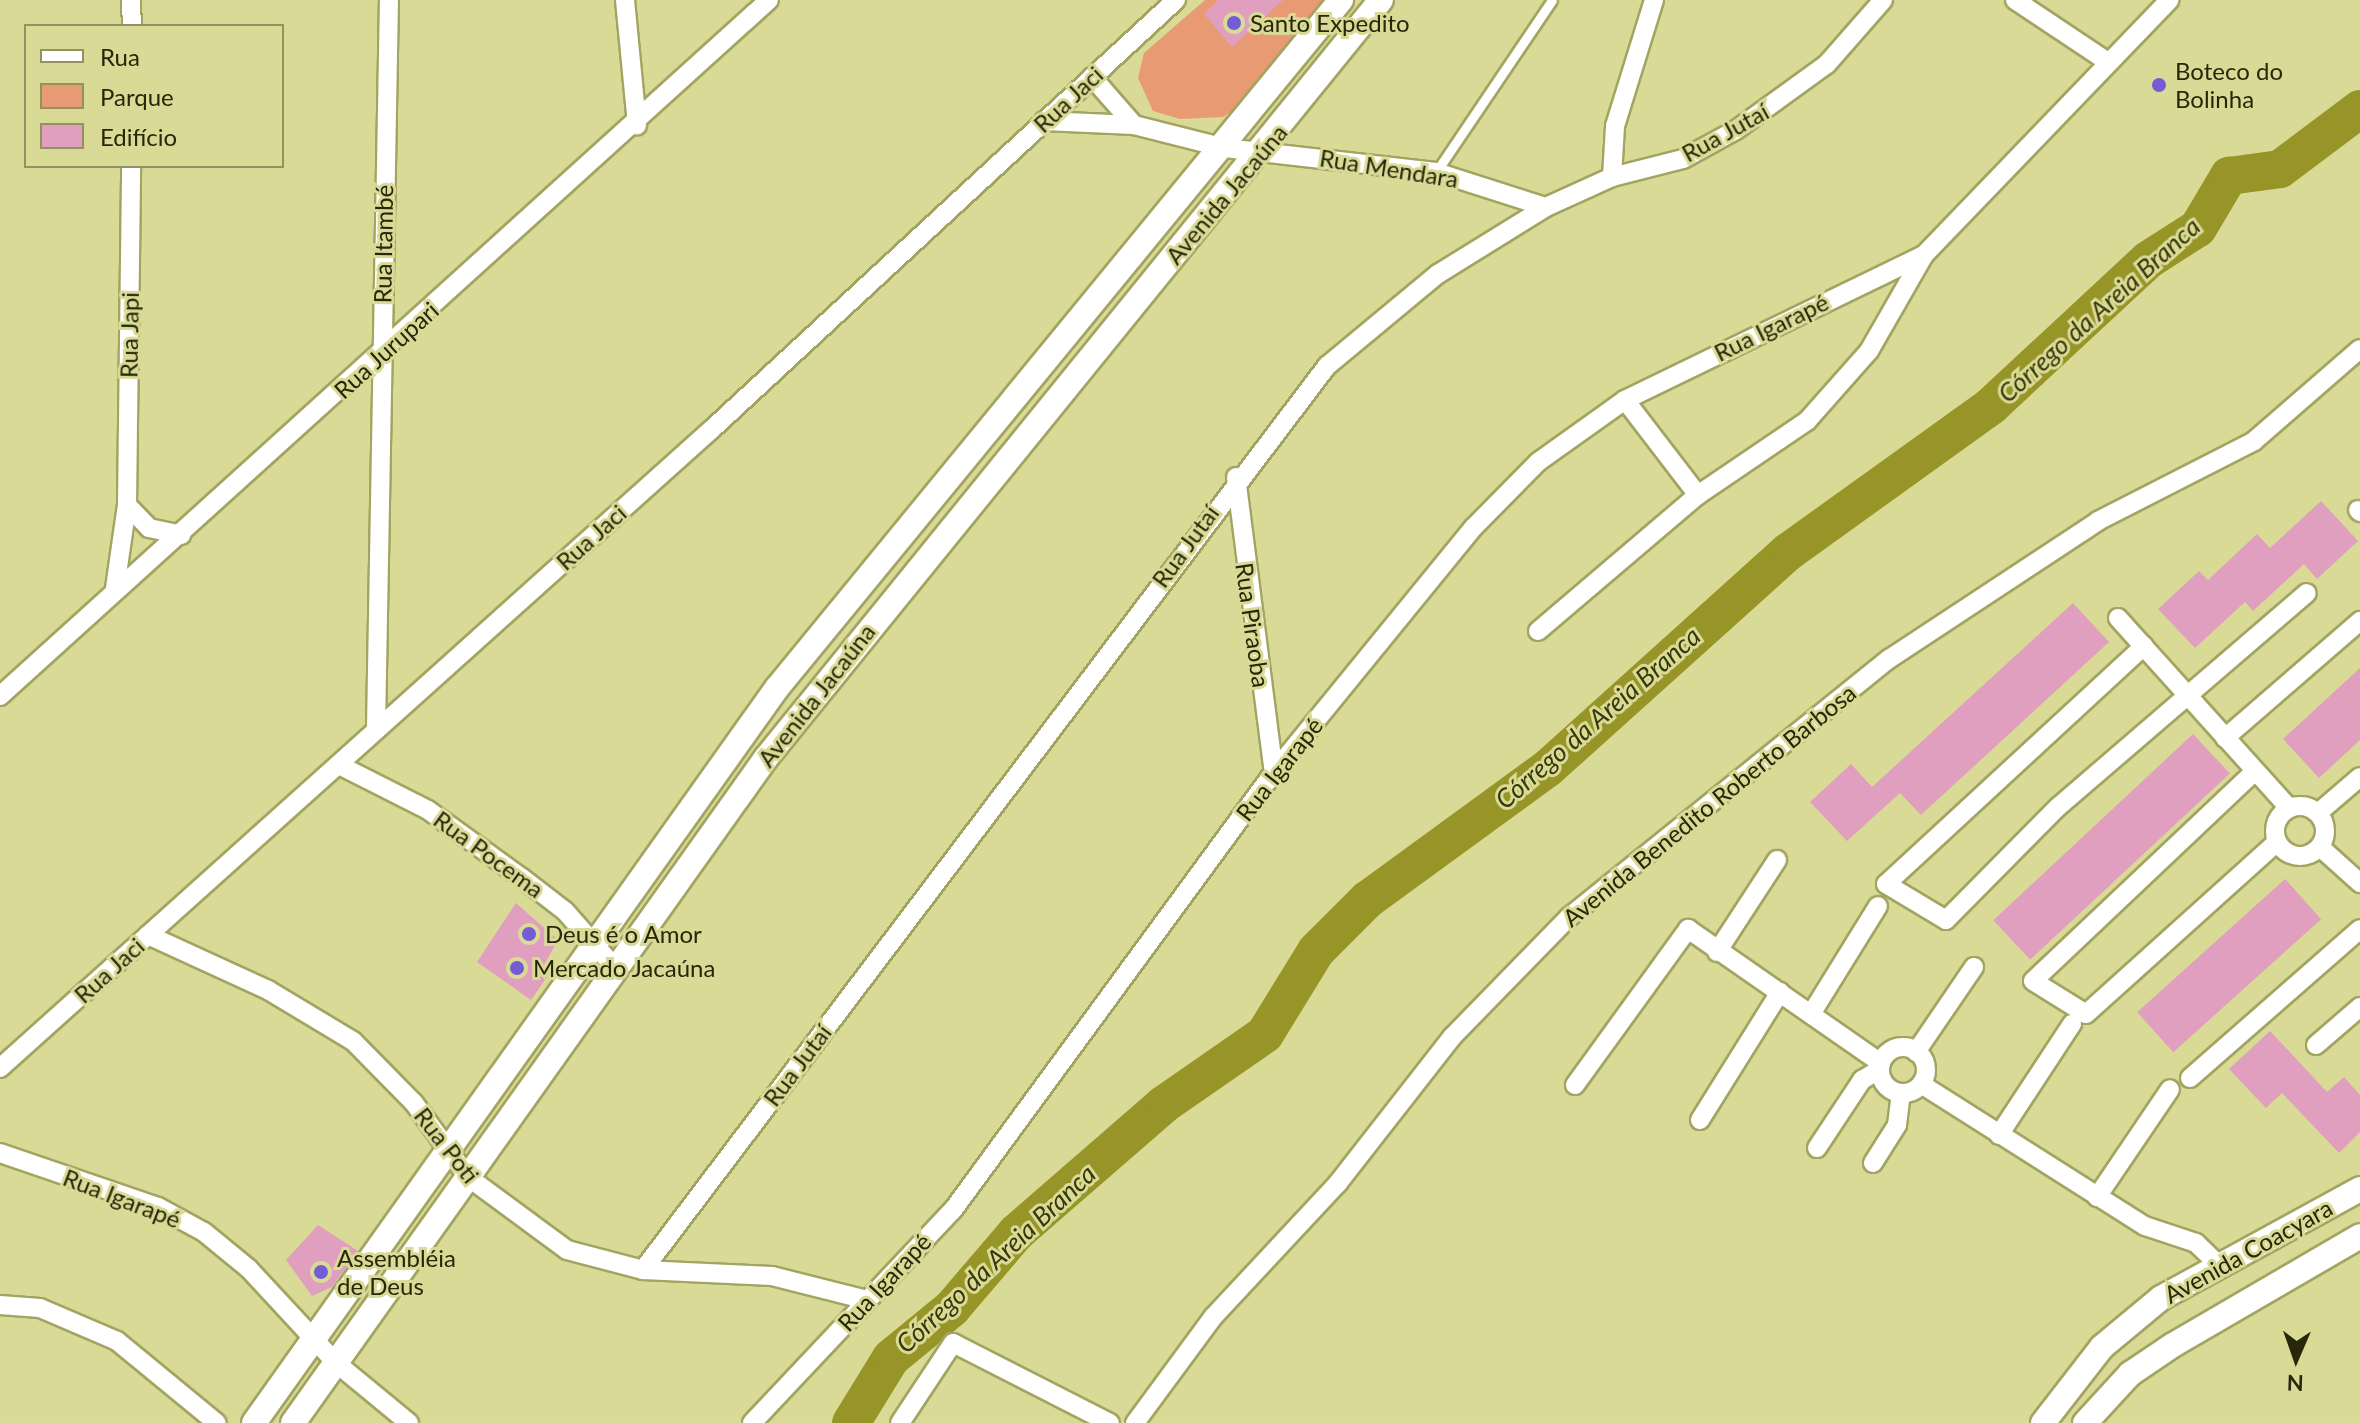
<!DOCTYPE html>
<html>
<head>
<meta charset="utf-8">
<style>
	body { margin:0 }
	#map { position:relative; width:2360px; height:1423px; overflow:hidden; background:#d9da95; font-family:Lato,sans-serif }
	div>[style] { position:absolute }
	.green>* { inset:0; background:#e89b72 }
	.river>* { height:38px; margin:-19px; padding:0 19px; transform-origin:19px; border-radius:19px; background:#979528 }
	.building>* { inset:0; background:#e09fbf; transform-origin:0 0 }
	.roads { filter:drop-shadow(2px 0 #a4a462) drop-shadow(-2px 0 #a4a462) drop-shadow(0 2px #a4a462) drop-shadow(0 -2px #a4a462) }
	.service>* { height:9px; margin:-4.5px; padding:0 4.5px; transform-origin:4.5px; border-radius:4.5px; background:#fff }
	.minor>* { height:18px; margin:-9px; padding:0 9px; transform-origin:9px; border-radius:9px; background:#fff }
	.minor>.ring { margin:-9px; padding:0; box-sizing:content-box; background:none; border:18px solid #fff; border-radius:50% }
	.tertiary>* { height:24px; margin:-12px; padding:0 12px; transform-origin:12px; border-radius:12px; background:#fff }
	.dots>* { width:22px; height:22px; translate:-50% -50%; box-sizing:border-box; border:4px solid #d9da95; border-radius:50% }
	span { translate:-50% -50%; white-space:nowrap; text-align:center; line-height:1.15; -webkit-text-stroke:6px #d9da95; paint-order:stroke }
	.poi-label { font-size:24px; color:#27270b }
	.left { translate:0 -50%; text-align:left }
	.street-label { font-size:24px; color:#27270b }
	.water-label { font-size:26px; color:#38370a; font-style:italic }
	.legend { position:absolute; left:24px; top:24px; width:260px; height:144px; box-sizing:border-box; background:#d9da95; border:2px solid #92925e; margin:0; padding:10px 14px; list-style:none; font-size:24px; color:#27270b }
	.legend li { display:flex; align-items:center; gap:16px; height:40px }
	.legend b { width:40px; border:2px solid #92925e }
	.north { position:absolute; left:2256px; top:1319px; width:80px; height:80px; -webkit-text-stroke:6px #d9da95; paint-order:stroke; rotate:182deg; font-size:22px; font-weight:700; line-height:32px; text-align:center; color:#27270b }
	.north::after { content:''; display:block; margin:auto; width:28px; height:36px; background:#27270b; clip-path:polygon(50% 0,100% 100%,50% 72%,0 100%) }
</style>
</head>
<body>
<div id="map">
	<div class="green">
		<div style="clip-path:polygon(1205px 0,1331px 0,1249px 100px,1223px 117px,1180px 119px,1153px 111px,1138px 78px,1144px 53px)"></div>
	</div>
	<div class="river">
		<div style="left:851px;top:1423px;width:76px;rotate:-58.4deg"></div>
		<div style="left:891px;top:1358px;width:79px;rotate:-39.3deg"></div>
		<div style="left:952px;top:1308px;width:99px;rotate:-49.5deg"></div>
		<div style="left:1016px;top:1233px;width:195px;rotate:-41deg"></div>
		<div style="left:1163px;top:1105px;width:124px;rotate:-34.8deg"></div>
		<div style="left:1265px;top:1034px;width:97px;rotate:-58.4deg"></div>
		<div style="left:1316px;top:951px;width:72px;rotate:-45deg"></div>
		<div style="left:1367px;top:900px;width:224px;rotate:-36.1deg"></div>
		<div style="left:1548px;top:768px;width:323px;rotate:-42deg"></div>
		<div style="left:1788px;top:552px;width:250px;rotate:-35.7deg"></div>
		<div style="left:1991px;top:406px;width:214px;rotate:-42.9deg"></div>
		<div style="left:2148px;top:260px;width:59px;rotate:-32.6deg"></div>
		<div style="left:2198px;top:228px;width:61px;rotate:-59.2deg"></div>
		<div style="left:2229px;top:176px;width:51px;rotate:-7.8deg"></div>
		<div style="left:2280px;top:169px;width:100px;rotate:-36.9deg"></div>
	</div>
	<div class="building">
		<div style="clip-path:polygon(1218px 0,1283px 0,1232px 47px,1204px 14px)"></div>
		<div style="clip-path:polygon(2321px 501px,2358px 541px,2317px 579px,2304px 564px,2253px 611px,2245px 602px,2195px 648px,2158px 609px,2199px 571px,2208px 580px,2257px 534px,2270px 548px)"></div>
		<div style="clip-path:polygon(2073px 603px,2109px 642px,1921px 815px,1900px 793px,1847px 841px,1810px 802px,1851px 764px,1872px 787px)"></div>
		<div style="clip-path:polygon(2360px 668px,2360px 740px,2319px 778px,2283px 739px)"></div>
		<div style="left:2193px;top:734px;width:54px;height:273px;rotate:47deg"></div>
		<div style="left:2285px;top:879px;width:54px;height:199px;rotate:48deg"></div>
		<div style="clip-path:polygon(516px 903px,558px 940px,544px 965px,552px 970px,531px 1000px,477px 962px)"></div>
		<div style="clip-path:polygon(2270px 1031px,2327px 1092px,2344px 1077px,2360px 1095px,2360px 1132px,2339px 1153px,2282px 1093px,2266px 1108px,2229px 1069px)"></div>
		<div style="clip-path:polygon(318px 1225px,358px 1251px,332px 1287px,312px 1296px,286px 1260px)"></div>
	</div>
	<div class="roads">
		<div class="service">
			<div style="left:1436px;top:172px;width:207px;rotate:-56deg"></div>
		</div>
		<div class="minor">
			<div style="left:131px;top:0;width:26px;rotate:88deg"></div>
			<div style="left:625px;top:0;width:126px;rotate:84.5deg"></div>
			<div style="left:2015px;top:0;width:112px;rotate:33.7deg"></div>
			<div style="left:1092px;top:77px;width:64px;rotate:48.8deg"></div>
			<div style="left:1044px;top:121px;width:90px;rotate:2.5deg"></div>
			<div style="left:1134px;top:125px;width:94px;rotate:14.2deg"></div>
			<div style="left:1225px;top:148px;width:212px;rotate:6.5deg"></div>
			<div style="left:1436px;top:172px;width:115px;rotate:17.7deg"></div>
			<div style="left:1612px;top:177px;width:51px;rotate:-86.6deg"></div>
			<div style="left:1615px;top:126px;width:132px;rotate:-72.8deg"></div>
			<div style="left:1625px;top:400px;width:120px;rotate:52.5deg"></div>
			<div style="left:1236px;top:477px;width:297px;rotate:82.7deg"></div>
			<div style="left:127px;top:505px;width:32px;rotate:46deg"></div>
			<div style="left:149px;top:528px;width:33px;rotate:12deg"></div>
			<div style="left:2358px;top:510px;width:3px;rotate:45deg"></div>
			<div style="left:115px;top:588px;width:84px;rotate:-81.8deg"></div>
			<div style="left:127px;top:505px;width:339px;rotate:-89.3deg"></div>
			<div style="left:2118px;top:618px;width:256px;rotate:48deg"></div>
			<div style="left:1538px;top:631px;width:210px;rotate:-40.4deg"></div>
			<div style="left:1698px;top:495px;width:132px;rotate:-34.2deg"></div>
			<div style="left:1807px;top:421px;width:94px;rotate:-48.5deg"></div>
			<div style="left:1869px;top:351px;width:111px;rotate:-60.2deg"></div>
			<div style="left:1924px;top:255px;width:354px;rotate:-46.1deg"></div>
			<div style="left:2144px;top:646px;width:351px;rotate:137.3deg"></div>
			<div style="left:1886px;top:884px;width:70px;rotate:31deg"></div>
			<div style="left:1946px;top:920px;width:159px;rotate:-45.3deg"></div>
			<div style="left:2058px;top:807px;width:328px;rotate:-40.7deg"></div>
			<div style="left:0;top:696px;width:1037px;rotate:-42.15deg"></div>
			<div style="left:376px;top:728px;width:728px;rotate:-88.98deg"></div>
			<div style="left:2225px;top:738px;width:179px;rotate:-40.9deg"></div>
			<div style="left:341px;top:766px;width:97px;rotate:26.8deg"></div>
			<div style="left:428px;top:810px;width:116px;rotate:35.9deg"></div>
			<div style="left:522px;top:878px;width:54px;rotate:37.5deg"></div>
			<div style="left:565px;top:911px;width:79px;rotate:48.6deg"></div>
			<div style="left:2254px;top:772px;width:304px;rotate:136.6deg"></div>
			<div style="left:2033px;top:981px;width:62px;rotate:31.9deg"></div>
			<div style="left:2086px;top:1014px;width:257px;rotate:-42deg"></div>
			<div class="ring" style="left:2275px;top:806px;width:32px;height:32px"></div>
			<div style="left:2318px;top:813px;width:55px;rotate:-40.6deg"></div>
			<div style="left:2320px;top:847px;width:54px;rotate:42deg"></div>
			<div style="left:148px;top:935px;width:132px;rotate:24.6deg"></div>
			<div style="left:268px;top:990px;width:99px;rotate:31deg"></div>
			<div style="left:353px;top:1041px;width:87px;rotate:45.5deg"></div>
			<div style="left:414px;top:1103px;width:92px;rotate:53.9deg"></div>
			<div style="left:468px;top:1177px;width:123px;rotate:36.4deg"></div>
			<div style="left:567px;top:1250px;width:79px;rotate:14.7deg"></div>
			<div style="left:643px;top:1270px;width:129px;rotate:2.7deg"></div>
			<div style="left:772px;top:1276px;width:98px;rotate:14.2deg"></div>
			<div style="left:1717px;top:952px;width:110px;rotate:-56.9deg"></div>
			<div style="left:1811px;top:1014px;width:127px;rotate:-58.2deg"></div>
			<div style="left:2316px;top:1045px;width:58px;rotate:-40.8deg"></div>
			<div class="ring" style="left:1880px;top:1047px;width:28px;height:28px"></div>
			<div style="left:1916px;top:1052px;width:103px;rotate:-55.7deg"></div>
			<div style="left:0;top:1068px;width:957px;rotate:-41.91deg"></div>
			<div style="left:712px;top:429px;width:632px;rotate:-42.76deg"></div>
			<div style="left:2190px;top:1078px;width:226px;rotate:-41.2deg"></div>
			<div style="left:1921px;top:1084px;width:265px;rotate:32.4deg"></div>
			<div style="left:2145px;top:1226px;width:54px;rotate:18.4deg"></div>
			<div style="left:2196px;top:1243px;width:29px;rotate:44deg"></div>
			<div style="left:1575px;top:1085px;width:193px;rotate:-54.1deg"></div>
			<div style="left:1688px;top:929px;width:235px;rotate:34.8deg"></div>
			<div style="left:1700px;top:1120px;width:151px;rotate:-58deg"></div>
			<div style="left:1999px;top:1135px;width:133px;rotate:-56.7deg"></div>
			<div style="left:1817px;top:1148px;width:82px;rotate:-56.5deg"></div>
			<div style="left:1862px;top:1080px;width:21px;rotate:-31deg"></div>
			<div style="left:0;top:1153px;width:167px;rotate:18.9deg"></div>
			<div style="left:158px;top:1207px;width:52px;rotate:28.5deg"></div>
			<div style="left:204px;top:1232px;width:58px;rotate:39.4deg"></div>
			<div style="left:249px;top:1269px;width:127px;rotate:47.2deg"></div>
			<div style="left:335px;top:1362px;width:96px;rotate:39.5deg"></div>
			<div style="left:1873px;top:1163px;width:45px;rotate:-57.7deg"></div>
			<div style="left:1897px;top:1125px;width:32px;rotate:-83deg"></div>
			<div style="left:2097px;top:1197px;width:130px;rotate:-55.9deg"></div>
			<div style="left:643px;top:1270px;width:1134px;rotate:-52.89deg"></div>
			<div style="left:1327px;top:366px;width:144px;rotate:-39.7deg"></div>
			<div style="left:1438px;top:274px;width:127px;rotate:-31.8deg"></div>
			<div style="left:1546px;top:207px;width:72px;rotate:-24.4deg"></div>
			<div style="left:1612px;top:177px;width:73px;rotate:-14.2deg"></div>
			<div style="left:1683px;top:159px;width:60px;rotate:-28.7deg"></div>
			<div style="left:1736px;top:130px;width:112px;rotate:-36deg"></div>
			<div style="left:1827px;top:64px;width:85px;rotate:-48.8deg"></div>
			<div style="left:0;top:1305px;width:40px;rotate:4.3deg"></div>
			<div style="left:40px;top:1308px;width:84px;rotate:23.2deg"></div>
			<div style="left:117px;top:1341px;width:129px;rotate:39.4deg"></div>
			<div style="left:752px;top:1423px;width:293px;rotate:-46.7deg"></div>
			<div style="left:953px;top:1210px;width:543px;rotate:-53.76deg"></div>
			<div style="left:1274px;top:772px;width:315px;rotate:-50.8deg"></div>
			<div style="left:1473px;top:528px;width:93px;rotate:-45.4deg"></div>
			<div style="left:1538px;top:462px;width:107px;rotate:-35.5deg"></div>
			<div style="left:1625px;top:400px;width:332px;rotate:-25.9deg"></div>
			<div style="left:900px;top:1423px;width:96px;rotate:-56.5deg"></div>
			<div style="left:953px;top:1343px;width:176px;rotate:27deg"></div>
			<div style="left:1135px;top:1423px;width:133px;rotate:-53.6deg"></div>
			<div style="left:1214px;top:1316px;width:182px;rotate:-47deg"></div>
			<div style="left:1338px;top:1183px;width:185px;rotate:-52deg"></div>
			<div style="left:1452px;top:1037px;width:168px;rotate:-45.7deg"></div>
			<div style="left:1569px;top:917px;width:411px;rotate:-38.9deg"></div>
			<div style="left:1889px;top:659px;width:250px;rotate:-33.4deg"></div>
			<div style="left:2098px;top:521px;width:175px;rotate:-27.1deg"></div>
			<div style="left:2254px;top:441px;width:140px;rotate:-41deg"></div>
		</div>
		<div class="tertiary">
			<div style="left:254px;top:1423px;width:902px;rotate:-54.57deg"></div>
			<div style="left:777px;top:688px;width:890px;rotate:-50.66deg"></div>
			<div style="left:293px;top:1423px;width:816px;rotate:-54.58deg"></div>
			<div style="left:766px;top:758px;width:976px;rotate:-50.95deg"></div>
			<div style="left:2043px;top:1423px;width:96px;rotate:-52.2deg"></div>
			<div style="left:2102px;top:1347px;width:77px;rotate:-39.7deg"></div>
			<div style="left:2161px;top:1298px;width:227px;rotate:-28.7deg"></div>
			<div style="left:2085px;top:1423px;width:67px;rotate:-47.4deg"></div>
			<div style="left:2130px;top:1374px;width:52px;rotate:-34deg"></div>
			<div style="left:2173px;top:1345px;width:216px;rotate:-30.2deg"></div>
		</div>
	</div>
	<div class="dots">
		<div style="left:1234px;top:23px;background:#745cd7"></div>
		<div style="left:2159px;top:85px;background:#745cd7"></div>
		<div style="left:529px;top:934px;background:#745cd7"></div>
		<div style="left:517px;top:968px;background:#745cd7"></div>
		<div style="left:321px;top:1272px;background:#745cd7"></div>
	</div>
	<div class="poi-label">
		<span class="left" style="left:1250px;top:23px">Santo Expedito</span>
		<span class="left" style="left:2175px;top:85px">Boteco do<br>Bolinha</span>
		<span class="left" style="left:545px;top:934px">Deus é o Amor</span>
		<span class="left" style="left:533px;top:968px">Mercado Jacaúna</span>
		<span class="left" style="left:337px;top:1272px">Assembléia<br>de Deus</span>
	</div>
	<div class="street-label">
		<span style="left:1068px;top:99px;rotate:-43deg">Rua Jaci</span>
		<span style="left:1725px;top:132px;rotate:-29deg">Rua Jutaí</span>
		<span style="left:1389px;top:168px;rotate:9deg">Rua Mendara</span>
		<span style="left:1226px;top:194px;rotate:-50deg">Avenida Jacaúna</span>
		<span style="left:383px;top:244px;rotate:-89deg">Rua Itambé</span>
		<span style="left:1771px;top:327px;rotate:-26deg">Rua Igarapé</span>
		<span style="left:129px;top:335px;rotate:-89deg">Rua Japi</span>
		<span style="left:386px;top:350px;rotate:-42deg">Rua Jurupari</span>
		<span style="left:591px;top:537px;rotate:-42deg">Rua Jaci</span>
		<span style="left:1185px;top:546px;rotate:-54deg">Rua Jutaí</span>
		<span style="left:1253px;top:625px;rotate:82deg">Rua Piraoba</span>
		<span style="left:816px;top:695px;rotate:-52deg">Avenida Jacaúna</span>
		<span style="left:1279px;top:769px;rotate:-52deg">Rua Igarapé</span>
		<span style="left:1709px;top:805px;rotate:-39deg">Avenida Benedito Roberto Barbosa</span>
		<span style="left:489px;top:854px;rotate:36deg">Rua Pocema</span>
		<span style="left:109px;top:970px;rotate:-42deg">Rua Jaci</span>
		<span style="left:797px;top:1065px;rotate:-53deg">Rua Jutaí</span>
		<span style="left:447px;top:1145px;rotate:52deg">Rua Poti</span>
		<span style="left:122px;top:1198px;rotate:21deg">Rua Igarapé</span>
		<span style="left:2248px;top:1251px;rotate:-29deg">Avenida Coacyara</span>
		<span style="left:884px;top:1282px;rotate:-47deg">Rua Igarapé</span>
	</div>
	<div class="water-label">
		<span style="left:2099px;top:310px;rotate:-42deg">Córrego da Areia Branca</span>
		<span style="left:1598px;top:718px;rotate:-41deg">Córrego da Areia Branca</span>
		<span style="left:996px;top:1259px;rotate:-43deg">Córrego da Areia Branca</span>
	</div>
	<ul class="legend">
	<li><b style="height:10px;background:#fff"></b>Rua</li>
	<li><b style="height:22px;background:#e89b72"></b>Parque</li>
	<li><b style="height:22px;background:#e09fbf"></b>Edifício</li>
	</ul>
	<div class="north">N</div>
</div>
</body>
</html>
